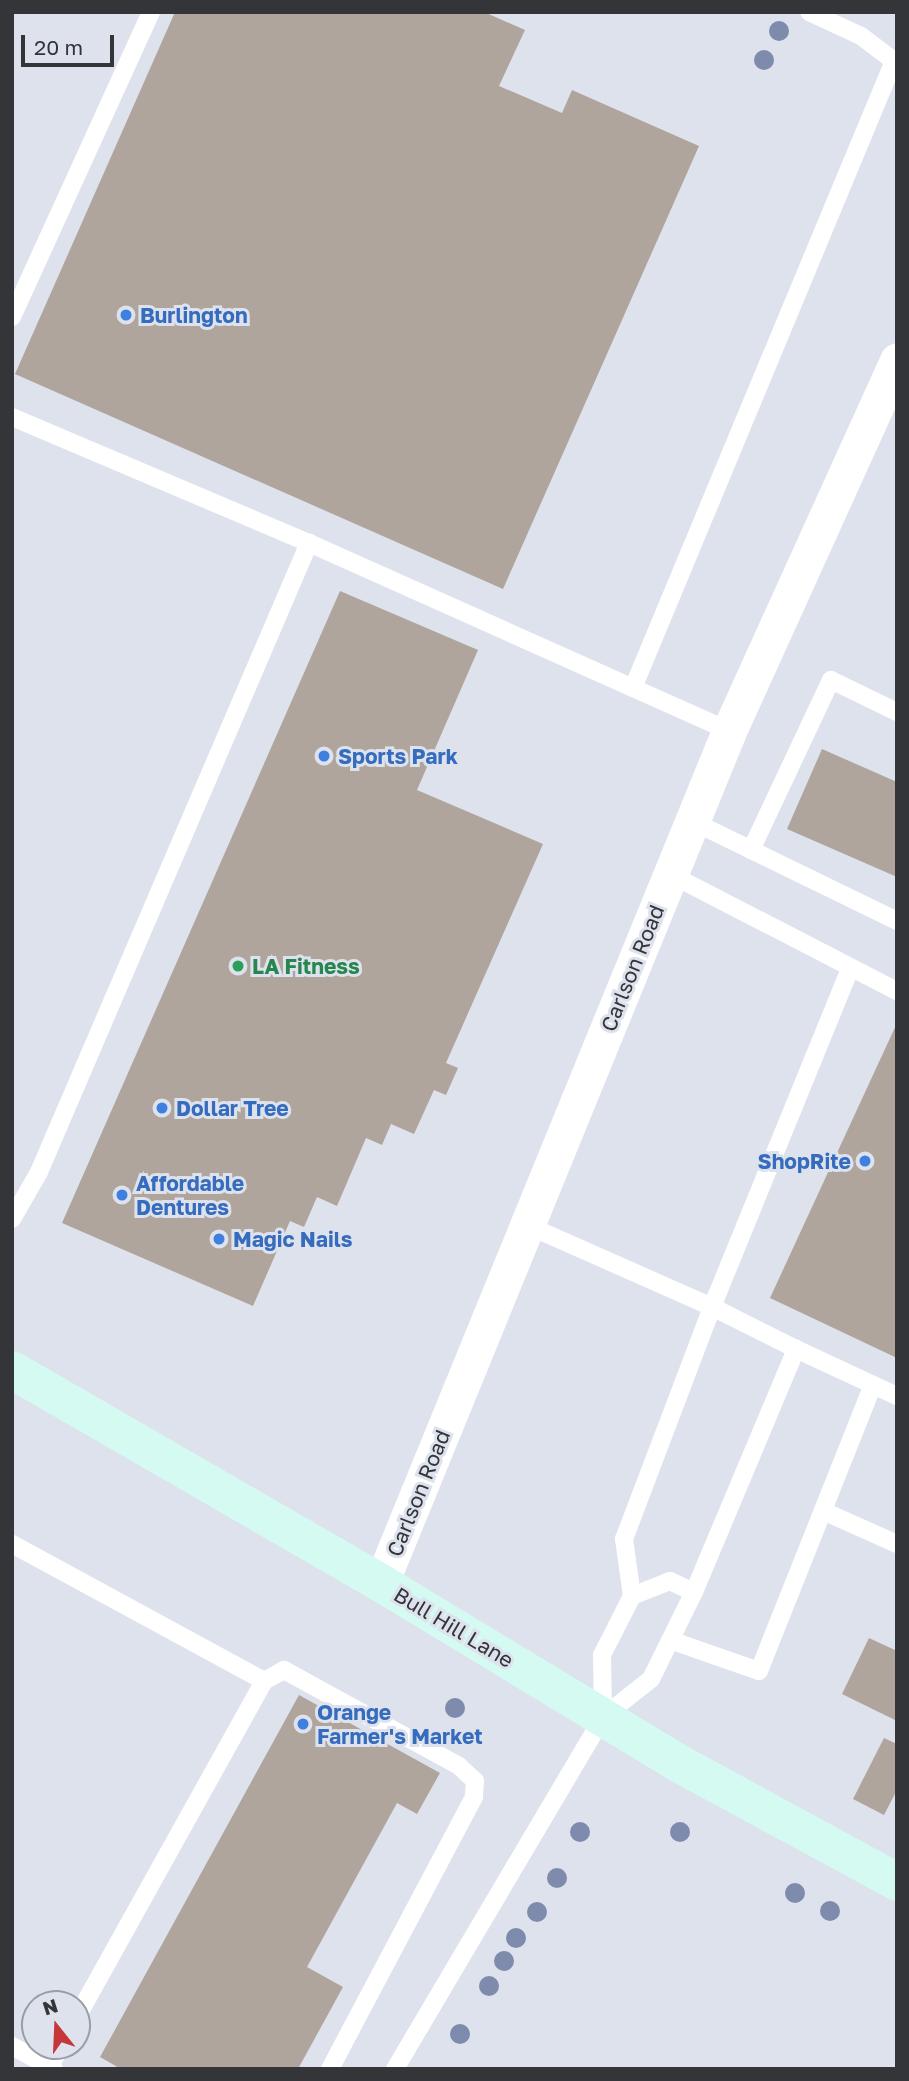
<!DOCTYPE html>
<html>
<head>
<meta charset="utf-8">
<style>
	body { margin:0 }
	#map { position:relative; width:909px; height:2081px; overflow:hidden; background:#dde2ed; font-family:"Golos Text",sans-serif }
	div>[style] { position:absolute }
	.building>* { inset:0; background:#afa59d }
	.lane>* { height:18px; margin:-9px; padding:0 9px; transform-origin:9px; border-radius:9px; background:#fff }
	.street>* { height:35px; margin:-17.5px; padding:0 17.5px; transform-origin:17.5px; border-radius:17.5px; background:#fff }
	.secondary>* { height:38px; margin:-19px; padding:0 19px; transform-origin:19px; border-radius:19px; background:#d4faf2 }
	.trees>* { width:20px; height:20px; margin:-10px; border-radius:50%; background:#7f8bad }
	.dots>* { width:19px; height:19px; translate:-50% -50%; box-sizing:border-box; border:4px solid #dde2ed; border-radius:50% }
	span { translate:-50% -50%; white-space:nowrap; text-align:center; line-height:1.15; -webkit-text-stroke:6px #dde2ed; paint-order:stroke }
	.shop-label { font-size:21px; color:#366cbe; font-weight:700 }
	.left { translate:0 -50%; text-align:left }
	.right { translate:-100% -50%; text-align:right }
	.leisure-label { font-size:21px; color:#27864d; font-weight:700 }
	.street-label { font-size:21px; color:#333539 }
	.frame { position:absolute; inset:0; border:14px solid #333539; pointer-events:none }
	.north { position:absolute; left:21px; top:1990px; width:70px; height:70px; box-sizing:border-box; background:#dde2ed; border:2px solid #999da5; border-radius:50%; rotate:342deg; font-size:19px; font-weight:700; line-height:28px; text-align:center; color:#333539 }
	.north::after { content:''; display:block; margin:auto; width:24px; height:32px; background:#c6373a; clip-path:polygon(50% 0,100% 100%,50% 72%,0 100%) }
	.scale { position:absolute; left:21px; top:35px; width:93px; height:32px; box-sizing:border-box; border:4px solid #333539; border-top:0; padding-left:9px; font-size:21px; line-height:24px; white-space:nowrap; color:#333539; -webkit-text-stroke:5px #dde2ed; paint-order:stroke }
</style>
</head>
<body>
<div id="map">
	<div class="building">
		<div style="clip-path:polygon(175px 12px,484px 12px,525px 30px,499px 86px,562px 113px,572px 90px,699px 146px,503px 589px,15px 374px)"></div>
		<div style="clip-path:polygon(340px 591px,478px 650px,417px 790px,543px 844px,446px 1063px,458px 1068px,446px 1095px,434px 1090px,414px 1134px,391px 1124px,382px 1145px,366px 1138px,337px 1206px,317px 1197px,304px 1227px,290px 1221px,253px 1306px,62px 1223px)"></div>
		<div style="clip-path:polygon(822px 749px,897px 782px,897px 877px,787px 829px)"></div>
		<div style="clip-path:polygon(897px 1023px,897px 1358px,770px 1298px)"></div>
		<div style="clip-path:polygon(869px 1638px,897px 1651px,897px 1721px,842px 1694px)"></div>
		<div style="clip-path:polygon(299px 1695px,440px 1773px,417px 1814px,397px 1803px,307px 1967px,343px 1987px,298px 2069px,121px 2069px,100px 2057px)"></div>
		<div style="clip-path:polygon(884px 1738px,897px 1744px,897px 1790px,884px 1815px,853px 1799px)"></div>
	</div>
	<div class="lane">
		<div style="left:12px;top:317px;width:335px;rotate:-65.5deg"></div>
		<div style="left:12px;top:417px;width:323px;rotate:23deg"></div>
		<div style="left:309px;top:543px;width:460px;rotate:24.1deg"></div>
		<div style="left:633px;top:688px;width:679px;rotate:-67.4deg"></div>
		<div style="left:894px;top:61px;width:41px;rotate:-142.9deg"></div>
		<div style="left:861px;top:36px;width:57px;rotate:-155.2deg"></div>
		<div style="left:692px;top:821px;width:228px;rotate:26deg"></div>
		<div style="left:751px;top:850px;width:188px;rotate:-64.8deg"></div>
		<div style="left:831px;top:680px;width:73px;rotate:25.9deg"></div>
		<div style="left:670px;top:874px;width:255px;rotate:27.3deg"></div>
		<div style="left:12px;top:1219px;width:54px;rotate:-60.1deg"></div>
		<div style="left:39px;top:1172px;width:685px;rotate:-66.77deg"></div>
		<div style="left:796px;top:1349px;width:111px;rotate:25deg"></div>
		<div style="left:823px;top:1511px;width:81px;rotate:24deg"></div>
		<div style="left:12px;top:1544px;width:287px;rotate:28.5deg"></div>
		<div style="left:264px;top:1681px;width:23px;rotate:-29deg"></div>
		<div style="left:284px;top:1670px;width:200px;rotate:28.7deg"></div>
		<div style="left:459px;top:1766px;width:22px;rotate:43deg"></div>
		<div style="left:475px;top:1781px;width:16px;rotate:94deg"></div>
		<div style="left:474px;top:1797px;width:308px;rotate:117.9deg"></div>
		<div style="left:632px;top:1596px;width:41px;rotate:-21.5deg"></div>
		<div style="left:670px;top:1581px;width:26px;rotate:25deg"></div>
		<div style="left:670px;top:1640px;width:94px;rotate:19.2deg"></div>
		<div style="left:759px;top:1671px;width:308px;rotate:-68.3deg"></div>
		<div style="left:603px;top:1717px;width:62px;rotate:-90.9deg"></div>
		<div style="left:602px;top:1655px;width:66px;rotate:-63deg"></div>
		<div style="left:632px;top:1596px;width:58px;rotate:-98deg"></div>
		<div style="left:624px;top:1539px;width:248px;rotate:-69.2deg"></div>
		<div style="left:712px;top:1307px;width:366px;rotate:-67.8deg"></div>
		<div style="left:77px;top:2017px;width:385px;rotate:-60.9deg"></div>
		<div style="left:12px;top:2046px;width:48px;rotate:28.7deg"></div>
		<div style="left:50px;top:2066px;width:23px;rotate:-61deg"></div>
		<div style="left:395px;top:2069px;width:409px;rotate:-59.4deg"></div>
		<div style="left:603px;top:1717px;width:61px;rotate:-38.4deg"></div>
		<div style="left:651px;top:1679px;width:97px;rotate:-63.7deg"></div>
		<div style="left:694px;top:1592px;width:264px;rotate:-67.2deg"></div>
		<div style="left:796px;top:1349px;width:94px;rotate:-153.4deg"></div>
		<div style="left:712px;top:1307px;width:202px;rotate:-156.1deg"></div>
	</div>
	<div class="street">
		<div style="left:381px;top:1583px;width:920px;rotate:-67.78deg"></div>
		<div style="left:729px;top:731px;width:407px;rotate:-65.6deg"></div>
	</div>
	<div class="secondary">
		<div style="left:12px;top:1370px;width:426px;rotate:30deg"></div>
		<div style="left:381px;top:1583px;width:350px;rotate:31.2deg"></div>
		<div style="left:680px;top:1764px;width:247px;rotate:28.5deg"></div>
	</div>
	<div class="trees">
		<div style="left:779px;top:31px"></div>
		<div style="left:764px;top:60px"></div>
		<div style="left:455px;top:1708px"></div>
		<div style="left:580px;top:1832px"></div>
		<div style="left:680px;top:1832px"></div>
		<div style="left:557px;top:1878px"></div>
		<div style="left:795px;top:1893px"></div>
		<div style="left:830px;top:1911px"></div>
		<div style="left:537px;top:1912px"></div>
		<div style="left:516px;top:1938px"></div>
		<div style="left:504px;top:1961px"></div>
		<div style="left:489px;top:1986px"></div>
		<div style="left:460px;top:2034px"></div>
	</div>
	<div class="dots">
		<div style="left:126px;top:315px;background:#3f7fe0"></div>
		<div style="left:324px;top:756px;background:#3f7fe0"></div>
		<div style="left:238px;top:966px;background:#2e9e5b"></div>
		<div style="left:162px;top:1108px;background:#3f7fe0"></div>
		<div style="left:865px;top:1161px;background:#3f7fe0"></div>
		<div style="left:122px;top:1195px;background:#3f7fe0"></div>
		<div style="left:219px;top:1239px;background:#3f7fe0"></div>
		<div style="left:303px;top:1724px;background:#3f7fe0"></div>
	</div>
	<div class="shop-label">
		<span class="left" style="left:140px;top:315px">Burlington</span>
		<span class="left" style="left:338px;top:756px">Sports Park</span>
		<span class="left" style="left:176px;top:1108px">Dollar Tree</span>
		<span class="right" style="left:851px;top:1161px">ShopRite</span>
		<span class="left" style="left:136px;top:1195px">Affordable<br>Dentures</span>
		<span class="left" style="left:233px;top:1239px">Magic Nails</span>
		<span class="left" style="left:317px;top:1724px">Orange<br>Farmer's Market</span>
	</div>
	<div class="leisure-label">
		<span class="left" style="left:252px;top:966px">LA Fitness</span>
	</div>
	<div class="street-label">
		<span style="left:632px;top:968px;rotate:-68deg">Carlson Road</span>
		<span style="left:418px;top:1493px;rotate:-68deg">Carlson Road</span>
		<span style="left:454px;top:1627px;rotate:31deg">Bull Hill Lane</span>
	</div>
	<div class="frame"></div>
	<div class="north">N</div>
	<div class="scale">20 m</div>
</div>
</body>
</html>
